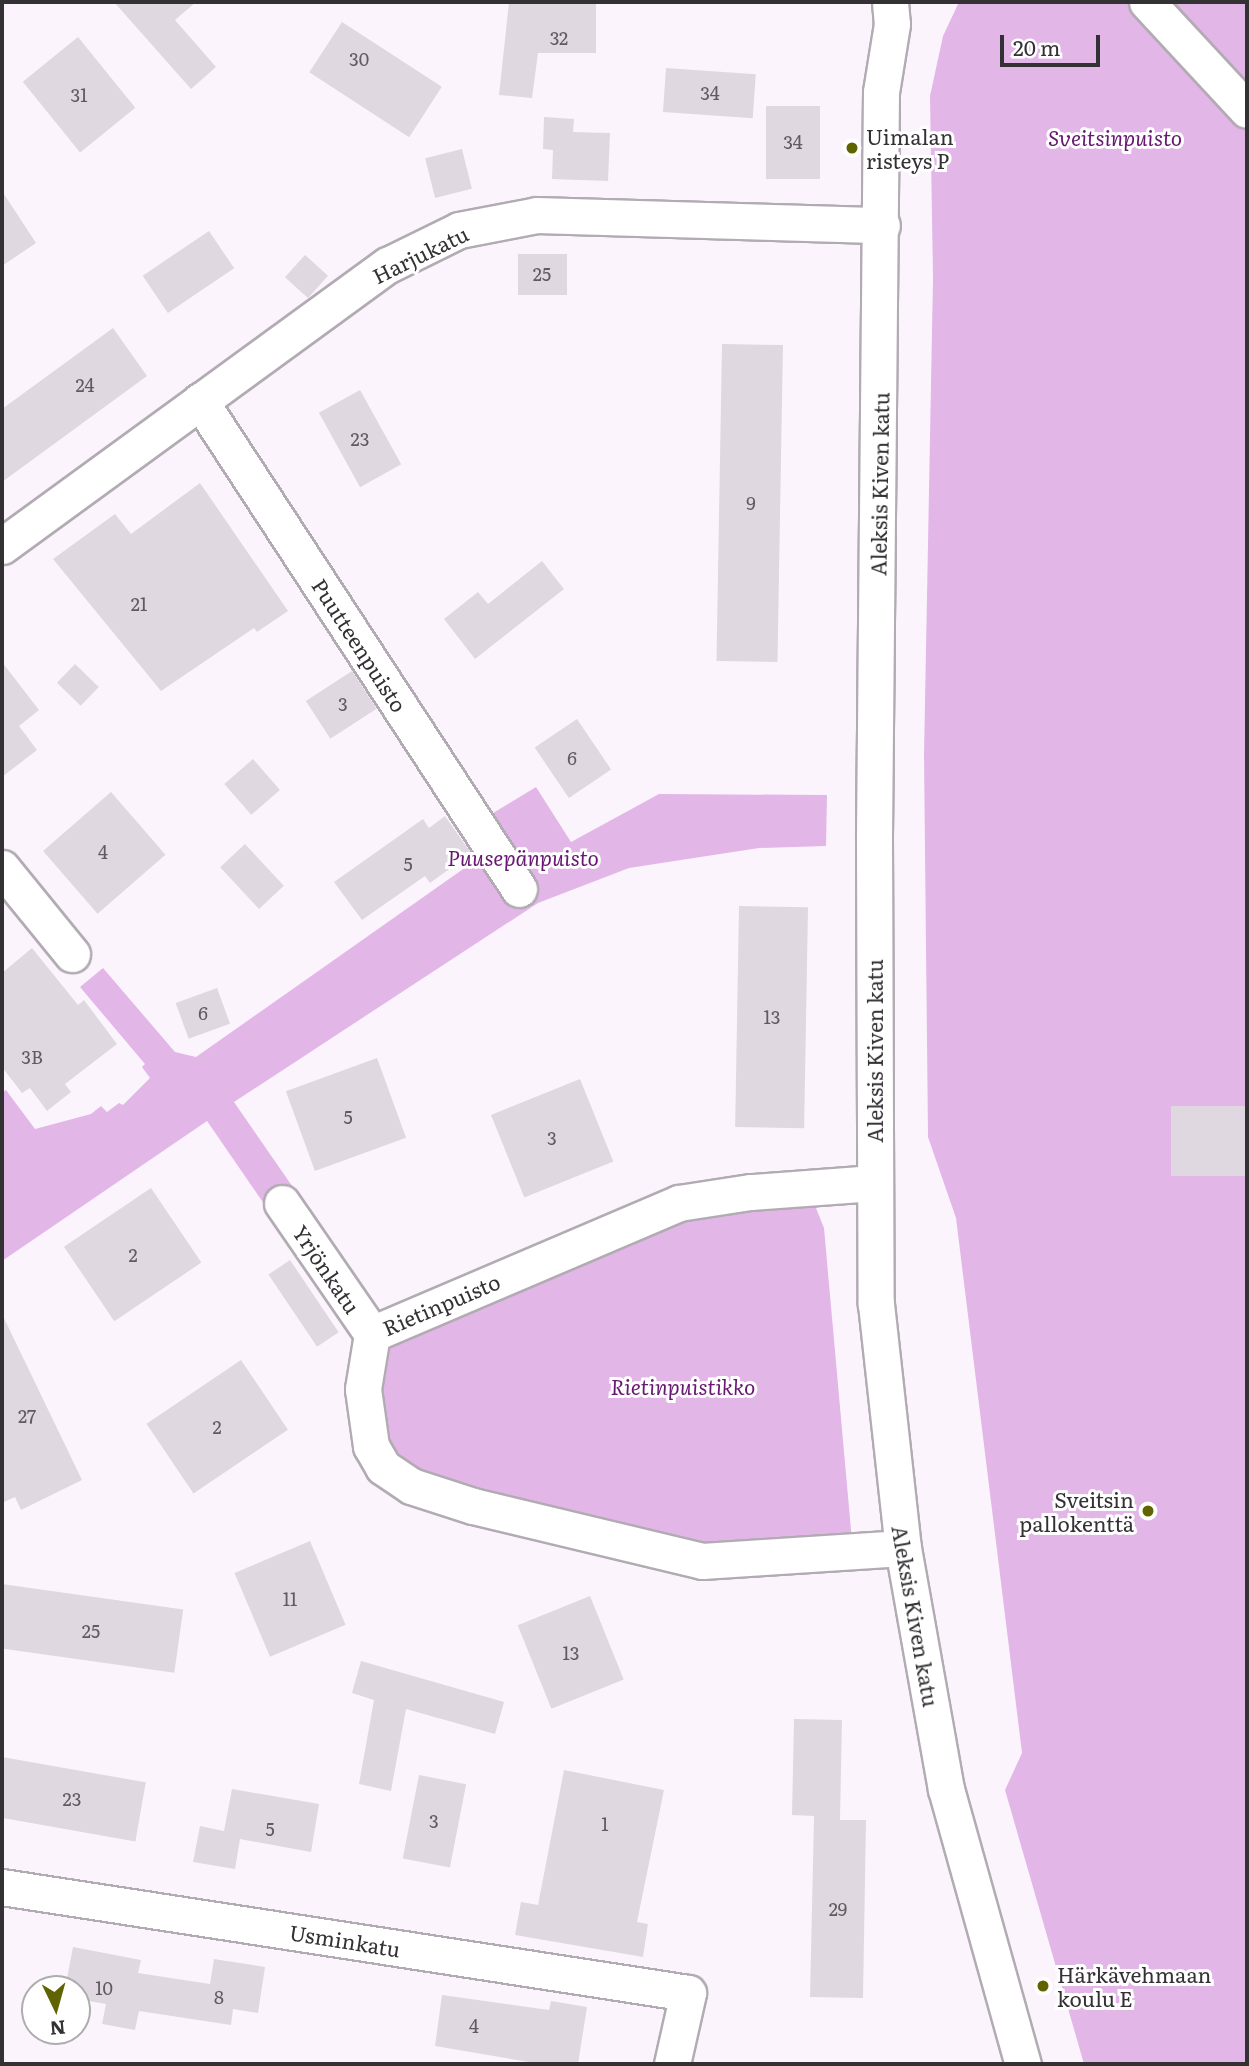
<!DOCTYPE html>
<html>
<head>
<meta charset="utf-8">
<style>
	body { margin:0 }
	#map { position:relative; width:1249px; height:2066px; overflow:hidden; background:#fcf4fd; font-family:Literata,serif }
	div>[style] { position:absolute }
	.green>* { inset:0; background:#e2b7e8 }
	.building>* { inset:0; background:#e0d8e1; transform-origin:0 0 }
	.roads { filter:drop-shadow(2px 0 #b2abb3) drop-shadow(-2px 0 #b2abb3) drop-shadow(0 2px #b2abb3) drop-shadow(0 -2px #b2abb3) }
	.minor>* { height:35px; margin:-17.5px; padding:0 17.5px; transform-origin:17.5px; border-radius:17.5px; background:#fff }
	.dots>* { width:19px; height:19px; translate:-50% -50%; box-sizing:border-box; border:4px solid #fff; border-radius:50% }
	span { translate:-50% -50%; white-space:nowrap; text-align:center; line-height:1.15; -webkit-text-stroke:6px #fff; paint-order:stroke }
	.number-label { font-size:18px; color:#5f5b60 }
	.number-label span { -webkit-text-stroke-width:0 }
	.poi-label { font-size:21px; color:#343135 }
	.left { translate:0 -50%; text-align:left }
	.right { translate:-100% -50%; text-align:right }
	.park-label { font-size:21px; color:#681872; font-style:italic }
	.street-label { font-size:21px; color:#343135 }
	.frame { position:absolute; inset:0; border:4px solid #343135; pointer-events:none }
	.north { position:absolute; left:21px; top:1975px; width:70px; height:70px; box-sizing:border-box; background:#fff; border:2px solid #aeadae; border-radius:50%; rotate:175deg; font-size:19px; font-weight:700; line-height:28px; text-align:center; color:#343135 }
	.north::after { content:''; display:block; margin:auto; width:24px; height:32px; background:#5f6300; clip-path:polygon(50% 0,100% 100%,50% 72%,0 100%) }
	.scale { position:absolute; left:1000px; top:35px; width:100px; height:32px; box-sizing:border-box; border:4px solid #343135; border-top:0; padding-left:9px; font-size:21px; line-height:24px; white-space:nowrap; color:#343135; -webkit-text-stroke:5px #fff; paint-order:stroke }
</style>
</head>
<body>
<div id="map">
	<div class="green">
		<div style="clip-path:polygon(959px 2px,1247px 3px,1247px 2064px,1084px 2064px,1005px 1790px,1022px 1753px,956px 1218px,928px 1137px,924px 755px,933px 278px,930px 96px,943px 36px)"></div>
		<div style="clip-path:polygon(536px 787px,571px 842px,659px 794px,827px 795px,826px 846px,759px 848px,629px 868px,538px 903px,234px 1102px,297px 1193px,269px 1211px,207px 1121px,2px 1261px,2px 1093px,6px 1090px,35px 1129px,91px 1114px,101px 1106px,107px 1112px,119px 1103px,123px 1105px,150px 1078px,142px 1067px,145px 1064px,80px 987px,103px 968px,175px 1052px,196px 1057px,476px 860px,460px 833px)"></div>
		<div style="clip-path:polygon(814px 1203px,824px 1228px,852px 1541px,699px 1548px,659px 1541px,417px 1469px,381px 1438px,378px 1369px,395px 1337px,687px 1219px)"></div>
	</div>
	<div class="building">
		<div style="clip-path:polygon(114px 2px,196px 2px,175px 20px,216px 67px,191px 89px)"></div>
		<div style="clip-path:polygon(509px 2px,596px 2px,596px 53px,538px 53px,532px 98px,499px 95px)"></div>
		<div style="left:342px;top:22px;width:119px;height:60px;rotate:33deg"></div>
		<div style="left:78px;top:37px;width:91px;height:71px;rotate:51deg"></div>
		<div style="left:666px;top:68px;width:90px;height:44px;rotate:4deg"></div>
		<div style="left:766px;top:106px;width:54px;height:73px"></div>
		<div style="clip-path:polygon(544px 117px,574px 119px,573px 132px,610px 133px,608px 181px,552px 179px,553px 150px,543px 149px)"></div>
		<div style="left:462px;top:149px;width:41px;height:38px;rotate:76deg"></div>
		<div style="clip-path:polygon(2px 191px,36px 243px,2px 266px)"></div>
		<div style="left:209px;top:231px;width:45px;height:80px;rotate:56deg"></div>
		<div style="left:518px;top:254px;width:49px;height:41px"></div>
		<div style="left:305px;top:255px;width:31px;height:30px;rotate:42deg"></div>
		<div style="clip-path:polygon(113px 328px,147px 376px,2px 482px,2px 409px)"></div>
		<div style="left:722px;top:344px;width:61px;height:317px;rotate:1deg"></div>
		<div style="left:360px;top:390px;width:85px;height:47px;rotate:61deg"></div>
		<div style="clip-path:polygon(200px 483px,288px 611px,257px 632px,254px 628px,161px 691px,53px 559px,115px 514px,131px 534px)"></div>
		<div style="clip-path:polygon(542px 561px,564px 589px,475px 659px,444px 619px,478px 592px,488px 604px)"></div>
		<div style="clip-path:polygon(2px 662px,39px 710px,19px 726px,37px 750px,2px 777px)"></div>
		<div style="left:75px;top:664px;width:33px;height:26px;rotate:44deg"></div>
		<div style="left:352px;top:671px;width:45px;height:55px;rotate:57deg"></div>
		<div style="left:577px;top:719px;width:61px;height:51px;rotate:56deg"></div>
		<div style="left:253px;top:759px;width:41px;height:38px;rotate:49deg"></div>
		<div style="left:111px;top:792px;width:83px;height:90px;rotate:49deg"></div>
		<div style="clip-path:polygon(445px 816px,471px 853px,430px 883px,425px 876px,362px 920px,334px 882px,423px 819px,429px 828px)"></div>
		<div style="left:245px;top:844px;width:57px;height:34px;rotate:47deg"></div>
		<div style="left:739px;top:906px;width:69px;height:221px;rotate:1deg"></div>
		<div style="clip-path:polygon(32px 948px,78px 1005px,84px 1000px,117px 1044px,65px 1084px,71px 1092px,47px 1111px,30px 1088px,22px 1093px,2px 1067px,2px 973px)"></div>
		<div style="left:217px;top:988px;width:38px;height:44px;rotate:70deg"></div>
		<div style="left:377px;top:1058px;width:85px;height:97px;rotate:70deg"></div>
		<div style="left:580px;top:1079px;width:89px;height:96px;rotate:68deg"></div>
		<div style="left:1247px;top:1106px;width:70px;height:76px;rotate:90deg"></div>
		<div style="left:151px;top:1188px;width:90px;height:105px;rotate:56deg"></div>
		<div style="left:290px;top:1260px;width:87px;height:26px;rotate:56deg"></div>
		<div style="clip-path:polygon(2px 1314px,82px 1480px,21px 1510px,15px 1497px,2px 1503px)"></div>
		<div style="left:241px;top:1360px;width:84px;height:114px;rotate:56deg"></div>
		<div style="left:310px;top:1541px;width:91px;height:82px;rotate:67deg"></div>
		<div style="left:2px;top:1584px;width:183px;height:64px;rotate:8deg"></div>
		<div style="left:590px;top:1596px;width:90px;height:78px;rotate:68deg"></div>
		<div style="clip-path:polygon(361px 1661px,504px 1702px,495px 1734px,406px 1709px,391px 1791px,359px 1784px,374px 1700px,352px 1693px)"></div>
		<div style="clip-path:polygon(794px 1719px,842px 1720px,840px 1820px,866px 1820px,863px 1998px,810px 1997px,814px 1816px,792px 1815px)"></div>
		<div style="left:2px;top:1757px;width:146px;height:60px;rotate:10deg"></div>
		<div style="clip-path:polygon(564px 1770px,664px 1790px,637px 1922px,648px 1924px,643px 1957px,515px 1935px,521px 1902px,538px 1905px)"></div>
		<div style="left:419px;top:1775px;width:48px;height:85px;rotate:11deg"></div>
		<div style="clip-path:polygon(232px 1789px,319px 1804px,311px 1852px,240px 1839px,235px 1869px,193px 1862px,200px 1826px,224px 1831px)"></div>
		<div style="clip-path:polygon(73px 1947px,141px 1960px,138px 1973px,210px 1984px,214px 1959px,265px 1967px,258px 2013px,233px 2009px,231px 2025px,139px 2011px,135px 2030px,102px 2024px,106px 2004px,77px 1999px,77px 1989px,65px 1989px)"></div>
		<div style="clip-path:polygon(442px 1995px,549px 2010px,551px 2001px,587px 2007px,578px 2064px,540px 2064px,435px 2046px)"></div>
	</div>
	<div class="roads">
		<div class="minor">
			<div style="left:890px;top:2px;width:22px;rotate:85deg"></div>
			<div style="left:892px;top:24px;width:69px;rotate:99.2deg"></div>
			<div style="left:881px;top:92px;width:747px;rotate:90.54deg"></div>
			<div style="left:874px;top:839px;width:465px;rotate:89.8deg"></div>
			<div style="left:876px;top:1304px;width:245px;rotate:83.7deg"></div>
			<div style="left:903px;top:1548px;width:245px;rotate:79.9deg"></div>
			<div style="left:946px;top:1789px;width:286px;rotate:74.4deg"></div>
			<div style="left:1147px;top:2px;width:147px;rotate:47.2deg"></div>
			<div style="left:200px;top:401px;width:583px;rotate:56.83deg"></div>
			<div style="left:2px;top:546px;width:477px;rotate:-36.1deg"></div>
			<div style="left:388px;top:265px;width:79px;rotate:-26.2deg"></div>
			<div style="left:459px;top:230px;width:79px;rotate:-10.9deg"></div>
			<div style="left:537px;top:215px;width:345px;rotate:1.7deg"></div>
			<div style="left:2px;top:868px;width:111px;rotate:50.9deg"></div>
			<div style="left:874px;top:1183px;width:124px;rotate:175.8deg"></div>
			<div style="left:750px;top:1192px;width:72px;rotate:171.2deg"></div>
			<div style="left:679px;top:1203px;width:334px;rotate:156.9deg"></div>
			<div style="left:372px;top:1334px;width:56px;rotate:99.3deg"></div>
			<div style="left:363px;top:1389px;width:58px;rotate:82deg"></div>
			<div style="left:371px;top:1446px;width:24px;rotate:60deg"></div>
			<div style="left:383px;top:1467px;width:34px;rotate:34deg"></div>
			<div style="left:411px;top:1486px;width:65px;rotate:17.9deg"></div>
			<div style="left:473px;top:1506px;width:236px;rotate:13.5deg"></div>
			<div style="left:702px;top:1561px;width:201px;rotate:-3.7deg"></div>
			<div style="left:282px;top:1203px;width:159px;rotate:55.5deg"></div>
			<div style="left:2px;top:1887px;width:694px;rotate:8.78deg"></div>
			<div style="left:688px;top:1993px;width:73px;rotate:102.7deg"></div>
		</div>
	</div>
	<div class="dots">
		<div style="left:852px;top:148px;background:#5f6300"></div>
		<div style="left:1148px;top:1511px;background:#5f6300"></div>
		<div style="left:1043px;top:1986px;background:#5f6300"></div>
	</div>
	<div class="number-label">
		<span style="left:559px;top:38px">32</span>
		<span style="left:359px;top:59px">30</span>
		<span style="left:710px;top:93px">34</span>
		<span style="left:79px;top:95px">31</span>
		<span style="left:793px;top:142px">34</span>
		<span style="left:542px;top:274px">25</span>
		<span style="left:85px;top:385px">24</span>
		<span style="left:360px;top:439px">23</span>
		<span style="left:751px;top:503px">9</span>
		<span style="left:139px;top:604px">21</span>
		<span style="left:343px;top:704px">3</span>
		<span style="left:572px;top:758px">6</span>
		<span style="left:103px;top:852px">4</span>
		<span style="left:408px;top:864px">5</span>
		<span style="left:203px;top:1013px">6</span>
		<span style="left:772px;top:1017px">13</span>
		<span style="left:32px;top:1057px">3B</span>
		<span style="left:348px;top:1117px">5</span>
		<span style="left:552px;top:1138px">3</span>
		<span style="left:133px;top:1255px">2</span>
		<span style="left:27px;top:1416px">27</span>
		<span style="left:217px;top:1427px">2</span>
		<span style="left:290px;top:1599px">11</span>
		<span style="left:91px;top:1631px">25</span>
		<span style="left:571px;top:1653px">13</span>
		<span style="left:72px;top:1799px">23</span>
		<span style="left:434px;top:1821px">3</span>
		<span style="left:605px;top:1824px">1</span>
		<span style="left:270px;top:1829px">5</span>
		<span style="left:838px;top:1909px">29</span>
		<span style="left:104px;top:1988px">10</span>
		<span style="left:219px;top:1997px">8</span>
		<span style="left:474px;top:2026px">4</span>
	</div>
	<div class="poi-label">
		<span class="left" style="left:866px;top:148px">Uimalan<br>risteys P</span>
		<span class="right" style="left:1134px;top:1511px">Sveitsin<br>pallokenttä</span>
		<span class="left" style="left:1057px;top:1986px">Härkävehmaan<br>koulu E</span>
	</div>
	<div class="park-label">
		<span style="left:1115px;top:137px">Sveitsinpuisto</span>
		<span style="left:523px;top:857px">Puusepänpuisto</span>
		<span style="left:683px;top:1386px">Rietinpuistikko</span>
	</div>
	<div class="street-label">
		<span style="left:420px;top:254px;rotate:-26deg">Harjukatu</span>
		<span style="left:879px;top:484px;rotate:-89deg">Aleksis Kiven katu</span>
		<span style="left:360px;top:645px;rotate:57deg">Puutteenpuisto</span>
		<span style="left:874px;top:1051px;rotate:-90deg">Aleksis Kiven katu</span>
		<span style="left:327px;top:1269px;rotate:56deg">Yrjönkatu</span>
		<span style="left:441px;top:1304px;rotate:-23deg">Rietinpuisto</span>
		<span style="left:916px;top:1616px;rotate:80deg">Aleksis Kiven katu</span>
		<span style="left:345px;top:1940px;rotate:9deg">Usminkatu</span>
	</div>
	<div class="frame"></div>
	<div class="north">N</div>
	<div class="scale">20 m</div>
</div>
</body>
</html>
